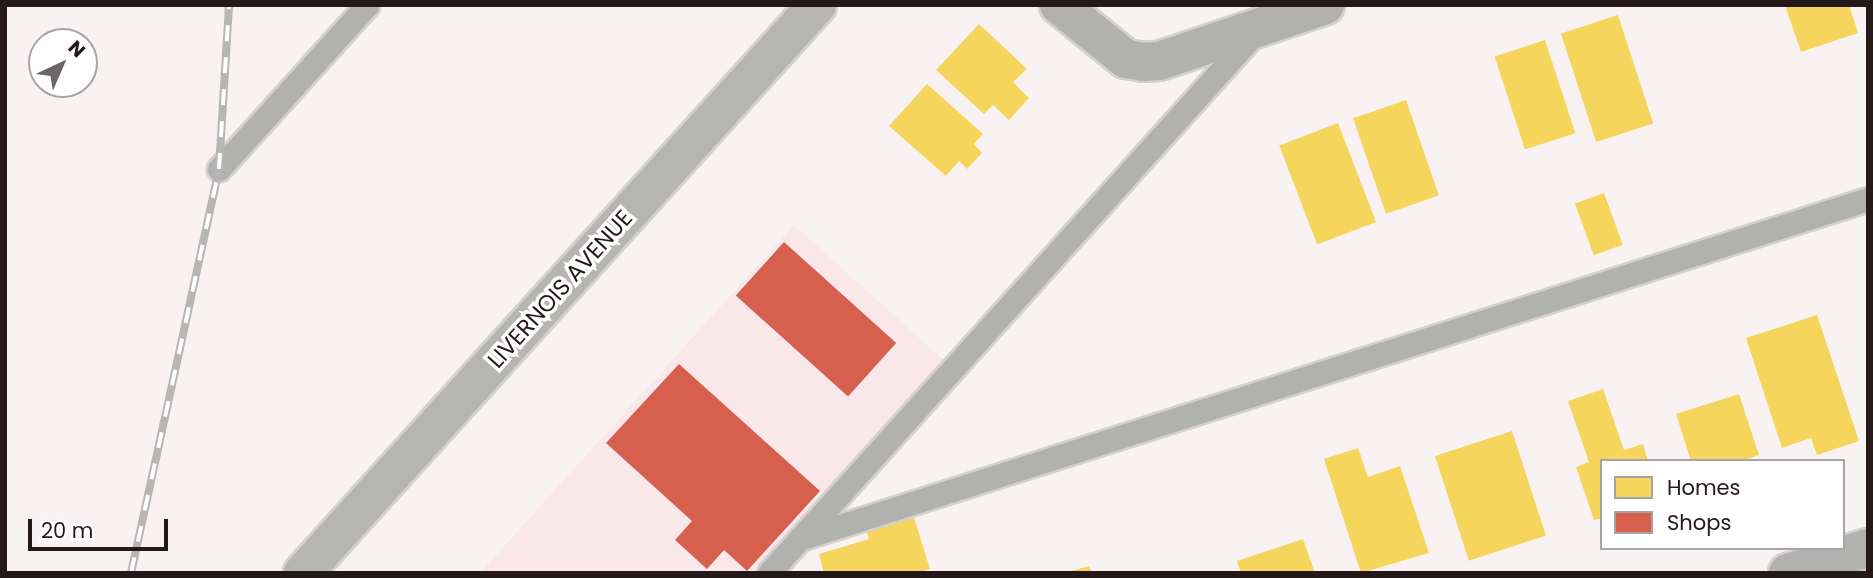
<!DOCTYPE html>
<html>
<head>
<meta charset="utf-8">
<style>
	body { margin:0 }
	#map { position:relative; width:1873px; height:578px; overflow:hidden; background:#f8f2f2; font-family:Poppins,sans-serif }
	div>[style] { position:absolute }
	.built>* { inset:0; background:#f9e7ea }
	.homes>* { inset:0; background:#f6d55c; transform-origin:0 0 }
	.shops>* { inset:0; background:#d6604d; transform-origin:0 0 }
	.roads { filter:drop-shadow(2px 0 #d5d0d0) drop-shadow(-2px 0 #d5d0d0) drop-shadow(0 2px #d5d0d0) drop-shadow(0 -2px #d5d0d0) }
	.service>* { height:23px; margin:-11.5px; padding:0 11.5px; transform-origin:11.5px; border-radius:11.5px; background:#b1b1b0 }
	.minor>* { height:38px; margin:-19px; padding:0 19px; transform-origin:19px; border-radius:19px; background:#b1b1b0 }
	.primary>* { height:38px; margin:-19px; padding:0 19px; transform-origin:19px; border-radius:19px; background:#b5b5b2 }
	.rail>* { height:8px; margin-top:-4px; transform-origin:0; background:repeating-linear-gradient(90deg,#fff 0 16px,#b7b6b5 0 32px); box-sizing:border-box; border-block:2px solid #b7b6b5 }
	span { translate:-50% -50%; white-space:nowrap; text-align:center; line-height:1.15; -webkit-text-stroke:7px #fff; paint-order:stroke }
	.street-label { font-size:23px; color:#25181b }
	.frame { position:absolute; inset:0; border:7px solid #25181b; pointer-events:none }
	.legend { position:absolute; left:1600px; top:459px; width:245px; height:91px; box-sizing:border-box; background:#fff; border:2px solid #a8a3a4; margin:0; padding:9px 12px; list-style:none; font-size:21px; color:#25181b }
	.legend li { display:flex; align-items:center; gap:14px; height:35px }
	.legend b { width:35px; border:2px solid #a8a3a4 }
	.north { position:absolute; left:28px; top:28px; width:70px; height:70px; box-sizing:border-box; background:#fff; border:2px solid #a8a3a4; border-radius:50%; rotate:44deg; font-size:19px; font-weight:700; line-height:28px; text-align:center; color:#25181b }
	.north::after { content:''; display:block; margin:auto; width:24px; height:32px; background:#6f6466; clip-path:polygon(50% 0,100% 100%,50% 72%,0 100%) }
	.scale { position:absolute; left:28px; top:519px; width:140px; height:32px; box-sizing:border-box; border:4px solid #25181b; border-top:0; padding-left:9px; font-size:21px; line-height:24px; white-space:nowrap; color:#25181b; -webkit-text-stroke:5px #fff; paint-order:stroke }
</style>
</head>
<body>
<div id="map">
	<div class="built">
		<div style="clip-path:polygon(794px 225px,946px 362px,755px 573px,480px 573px)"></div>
	</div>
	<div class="homes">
		<div style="clip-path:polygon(1785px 5px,1849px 5px,1858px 33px,1801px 52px)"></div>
		<div style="left:1618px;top:15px;width:114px;height:60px;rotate:72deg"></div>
		<div style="clip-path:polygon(979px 24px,1027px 69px,1013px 82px,1029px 98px,1009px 120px,993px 105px,984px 114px,936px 70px)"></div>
		<div style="left:1545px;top:40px;width:98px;height:53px;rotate:72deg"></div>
		<div style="clip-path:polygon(927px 84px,983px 134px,974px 144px,982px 153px,967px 169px,959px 161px,946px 176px,889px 126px)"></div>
		<div style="left:1406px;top:100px;width:101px;height:56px;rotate:71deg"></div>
		<div style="left:1338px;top:123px;width:106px;height:63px;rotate:69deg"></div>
		<div style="left:1604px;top:193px;width:55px;height:31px;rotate:70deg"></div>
		<div style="clip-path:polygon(1817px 315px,1859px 441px,1817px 455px,1811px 438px,1782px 448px,1746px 338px)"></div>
		<div style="clip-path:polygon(1603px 389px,1624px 450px,1643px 444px,1648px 461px,1602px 461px,1602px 518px,1594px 520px,1576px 467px,1589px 462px,1568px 401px)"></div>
		<div style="clip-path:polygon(1739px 394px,1759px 455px,1740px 461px,1691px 461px,1676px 414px)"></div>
		<div style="left:1512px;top:431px;width:110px;height:81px;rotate:72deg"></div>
		<div style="clip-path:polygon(1358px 448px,1368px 477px,1400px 466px,1429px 553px,1361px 573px,1324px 459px)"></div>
		<div style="clip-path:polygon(913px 514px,930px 569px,916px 573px,824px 573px,819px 554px,869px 539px,865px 528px)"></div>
		<div style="clip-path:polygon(1303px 539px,1315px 573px,1241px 573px,1237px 561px)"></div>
		<div style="clip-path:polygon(1089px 566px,1092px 573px,1068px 573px,1068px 572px)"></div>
	</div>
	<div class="shops">
		<div style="left:784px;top:242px;width:151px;height:72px;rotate:42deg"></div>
		<div style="clip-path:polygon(679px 364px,820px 491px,747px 571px,724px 550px,707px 569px,675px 540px,692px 521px,606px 443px)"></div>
	</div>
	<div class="roads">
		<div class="service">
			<div style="left:219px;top:169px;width:221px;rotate:-47.9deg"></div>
			<div style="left:799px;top:539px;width:1122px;rotate:-17.64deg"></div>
			<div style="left:769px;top:573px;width:725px;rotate:-48.02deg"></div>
		</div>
		<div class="minor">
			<div style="left:1059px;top:5px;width:86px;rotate:38.9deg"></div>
			<div style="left:1126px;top:59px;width:18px;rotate:9deg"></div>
			<div style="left:1144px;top:62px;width:15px;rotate:-4deg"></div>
			<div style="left:1159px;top:61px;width:175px;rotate:-18.6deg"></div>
			<div style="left:1788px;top:573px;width:84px;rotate:-17.4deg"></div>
		</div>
		<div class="primary">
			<div style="left:303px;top:573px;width:766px;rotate:-47.86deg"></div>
		</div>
	</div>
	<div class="rail">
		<div style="left:131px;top:573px;width:413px;rotate:-77.7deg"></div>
		<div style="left:219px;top:169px;width:164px;rotate:-86.5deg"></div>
	</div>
	<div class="street-label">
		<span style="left:560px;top:289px;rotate:-48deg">LIVERNOIS AVENUE</span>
	</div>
	<div class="frame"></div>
	<ul class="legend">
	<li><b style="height:19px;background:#f6d55c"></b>Homes</li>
	<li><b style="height:19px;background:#d6604d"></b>Shops</li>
	</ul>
	<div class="north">N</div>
	<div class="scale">20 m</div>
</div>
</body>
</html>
